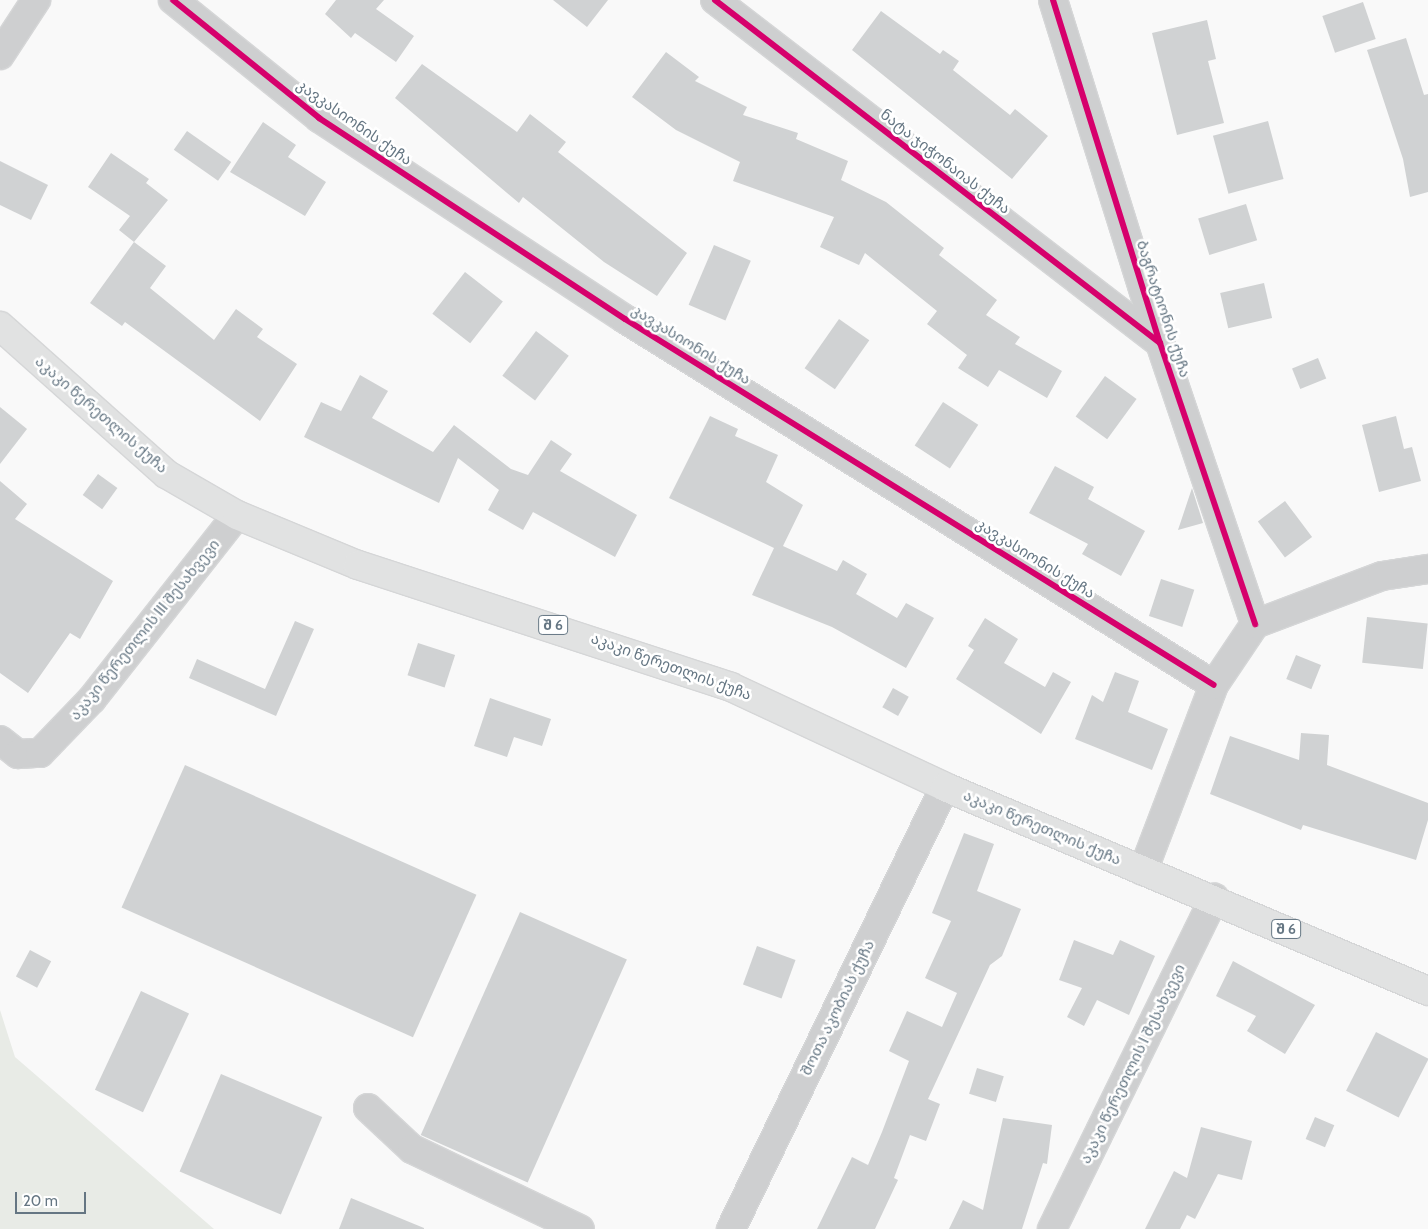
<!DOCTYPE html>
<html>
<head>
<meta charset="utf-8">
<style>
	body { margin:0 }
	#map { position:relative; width:1428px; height:1229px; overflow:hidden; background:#f9f9f9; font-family:Cabin,"Noto Sans Georgian",sans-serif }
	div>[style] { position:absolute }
	.green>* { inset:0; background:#e8ebe6 }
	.building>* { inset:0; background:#d0d2d3; transform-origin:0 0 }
	.roads { filter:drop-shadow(1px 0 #d5d6d7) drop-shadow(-1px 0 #d5d6d7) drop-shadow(0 1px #d5d6d7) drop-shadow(0 -1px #d5d6d7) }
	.minor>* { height:28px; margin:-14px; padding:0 14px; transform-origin:14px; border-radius:14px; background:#cecfd0 }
	.major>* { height:28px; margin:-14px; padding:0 14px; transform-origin:14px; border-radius:14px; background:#e1e2e2 }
	.cycleway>* { height:6px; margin:-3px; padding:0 3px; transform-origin:3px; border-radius:3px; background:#d6006c }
	span { translate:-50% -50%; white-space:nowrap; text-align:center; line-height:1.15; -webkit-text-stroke:5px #fff; paint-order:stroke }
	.shield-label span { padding:1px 4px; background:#fff; border:1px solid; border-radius:4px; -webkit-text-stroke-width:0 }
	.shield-label { font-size:14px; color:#657683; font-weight:700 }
	.street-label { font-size:15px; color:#657683 }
	.scale { position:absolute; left:15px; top:1192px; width:71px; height:22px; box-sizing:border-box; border:2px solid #657683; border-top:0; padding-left:6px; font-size:15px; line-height:18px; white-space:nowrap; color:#657683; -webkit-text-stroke:4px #fff; paint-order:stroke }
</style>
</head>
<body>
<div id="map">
	<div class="green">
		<div style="clip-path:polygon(0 1010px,15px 1057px,214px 1229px,0 1229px)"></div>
	</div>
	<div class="building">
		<div style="clip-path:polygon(336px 0,384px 0,376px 9px,414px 36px,396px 62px,355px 33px,351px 38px,325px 14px)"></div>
		<div style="clip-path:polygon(553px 0,608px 0,587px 27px)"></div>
		<div style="left:1363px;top:2px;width:39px;height:43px;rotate:71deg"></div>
		<div style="clip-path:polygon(881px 11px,940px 54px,943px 50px,959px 61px,953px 70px,1010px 115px,1015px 109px,1048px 136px,1012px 179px,852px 50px)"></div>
		<div style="clip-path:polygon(1207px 20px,1216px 59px,1208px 61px,1224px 123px,1177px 135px,1152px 33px)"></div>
		<div style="clip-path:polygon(1406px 38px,1424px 95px,1428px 94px,1428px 192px,1410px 197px,1403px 159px,1367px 50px)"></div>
		<div style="clip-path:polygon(666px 52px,699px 77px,695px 81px,747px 107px,743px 115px,798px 133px,796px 139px,848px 161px,841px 180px,886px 202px,944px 248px,939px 255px,997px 300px,986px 315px,1020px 337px,1015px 344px,1062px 371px,1047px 398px,999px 370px,988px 387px,958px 368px,967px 355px,927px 324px,937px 311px,865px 253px,859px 265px,820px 247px,834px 217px,733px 181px,740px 162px,676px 130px,632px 97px)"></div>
		<div style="clip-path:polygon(422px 64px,517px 132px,530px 114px,566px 142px,558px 152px,687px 253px,657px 296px,604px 262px,523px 197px,519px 203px,395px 98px)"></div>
		<div style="left:1268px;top:121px;width:60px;height:57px;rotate:75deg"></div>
		<div style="clip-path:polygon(263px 122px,296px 145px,288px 157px,326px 182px,305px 216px,230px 172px)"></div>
		<div style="left:187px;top:131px;width:54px;height:23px;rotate:35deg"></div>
		<div style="clip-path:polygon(111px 153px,149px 179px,146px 183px,168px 200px,134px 242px,119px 230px,130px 216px,88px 187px)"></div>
		<div style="clip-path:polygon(0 161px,48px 185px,31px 220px,0 205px)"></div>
		<div style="left:1246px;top:204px;width:38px;height:50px;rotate:73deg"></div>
		<div style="clip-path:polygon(134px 242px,166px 266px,150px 288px,214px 340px,236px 309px,263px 329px,257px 337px,297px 364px,260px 421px,125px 322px,122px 326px,90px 303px)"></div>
		<div style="left:714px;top:245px;width:40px;height:65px;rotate:23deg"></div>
		<div style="left:465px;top:272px;width:48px;height:53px;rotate:38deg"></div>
		<div style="left:1264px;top:283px;width:36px;height:45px;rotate:77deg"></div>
		<div style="left:839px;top:319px;width:37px;height:60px;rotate:35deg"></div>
		<div style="left:536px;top:331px;width:41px;height:56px;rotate:37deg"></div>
		<div style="left:1318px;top:358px;width:22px;height:28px;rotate:68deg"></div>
		<div style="clip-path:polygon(360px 375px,388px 391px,372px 418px,433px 452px,454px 425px,511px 469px,528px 475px,551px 440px,572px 454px,560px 471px,637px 515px,615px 557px,533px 512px,523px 530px,488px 510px,499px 490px,458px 458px,439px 503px,304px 437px,321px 402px,341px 411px)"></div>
		<div style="left:1105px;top:376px;width:39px;height:50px;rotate:36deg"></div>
		<div style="left:943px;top:402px;width:42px;height:52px;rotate:33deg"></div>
		<div style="clip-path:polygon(0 407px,27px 429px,0 464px)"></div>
		<div style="clip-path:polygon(710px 416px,738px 429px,735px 436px,778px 455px,766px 482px,803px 505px,783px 546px,837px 571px,843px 560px,867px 574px,856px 594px,897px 618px,906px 603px,934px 618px,906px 668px,832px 627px,752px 595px,774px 548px,669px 498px)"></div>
		<div style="clip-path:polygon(1396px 416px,1404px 449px,1412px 447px,1421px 481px,1379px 492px,1362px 425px)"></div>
		<div style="clip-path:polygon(1055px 466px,1094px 487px,1088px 499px,1145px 531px,1121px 576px,1082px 554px,1088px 544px,1029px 513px)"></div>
		<div style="left:98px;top:474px;width:24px;height:26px;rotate:36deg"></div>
		<div style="clip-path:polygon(0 481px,27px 504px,15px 519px,113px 581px,80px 639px,70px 633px,28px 693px,0 673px)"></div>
		<div style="clip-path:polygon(1192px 488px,1203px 523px,1178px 530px)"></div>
		<div style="left:1285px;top:501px;width:45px;height:34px;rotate:53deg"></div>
		<div style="left:1161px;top:579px;width:35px;height:39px;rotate:18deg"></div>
		<div style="left:1367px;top:617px;width:61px;height:46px;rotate:6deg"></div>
		<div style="clip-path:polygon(985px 618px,1018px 639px,1004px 663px,1045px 687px,1053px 672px,1071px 682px,1041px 734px,956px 679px,974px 650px,968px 646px)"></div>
		<div style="clip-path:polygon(295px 621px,314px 629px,276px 716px,189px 678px,197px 659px,265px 689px)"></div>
		<div style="left:418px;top:643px;width:39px;height:34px;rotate:18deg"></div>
		<div style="left:1296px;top:655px;width:27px;height:26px;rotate:22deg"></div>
		<div style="clip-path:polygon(1115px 672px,1139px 681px,1128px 712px,1168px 729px,1152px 770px,1075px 739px,1092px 695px,1103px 702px)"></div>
		<div style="left:893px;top:688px;width:18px;height:22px;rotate:29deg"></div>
		<div style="clip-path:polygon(490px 698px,551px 719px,542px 746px,514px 737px,507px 757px,474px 746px)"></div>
		<div style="clip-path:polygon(1301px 733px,1329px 735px,1327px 765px,1428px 803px,1428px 820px,1416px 860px,1303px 825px,1301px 830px,1210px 794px,1230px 736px,1299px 760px)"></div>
		<div style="left:185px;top:765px;width:319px;height:156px;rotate:24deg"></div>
		<div style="clip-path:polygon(964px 833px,994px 844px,977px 891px,1021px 909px,1002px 956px,990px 965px,928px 1099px,940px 1104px,926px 1141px,910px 1135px,894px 1178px,898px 1180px,875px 1229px,817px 1229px,852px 1157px,868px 1165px,882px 1132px,909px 1061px,889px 1051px,907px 1011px,942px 1027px,957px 993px,925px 978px,951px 921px,932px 913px)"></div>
		<div style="left:520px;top:912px;width:117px;height:244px;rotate:24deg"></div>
		<div style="clip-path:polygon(1074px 940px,1113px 955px,1120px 940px,1155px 956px,1129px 1015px,1097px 1000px,1084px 1026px,1067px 1017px,1082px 988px,1059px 980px)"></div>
		<div style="left:757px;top:946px;width:41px;height:41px;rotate:20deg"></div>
		<div style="left:30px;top:950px;width:24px;height:30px;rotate:28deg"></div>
		<div style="clip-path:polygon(1233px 961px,1315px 1005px,1285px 1054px,1247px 1031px,1256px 1016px,1216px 996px)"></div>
		<div style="left:141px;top:991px;width:53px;height:109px;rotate:25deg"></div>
		<div style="left:1376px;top:1032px;width:59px;height:66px;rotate:27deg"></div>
		<div style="left:977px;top:1068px;width:28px;height:27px;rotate:17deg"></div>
		<div style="left:221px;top:1074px;width:110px;height:106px;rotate:23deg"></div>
		<div style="left:1315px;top:1117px;width:21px;height:24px;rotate:23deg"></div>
		<div style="clip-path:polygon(1003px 1118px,1052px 1125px,1047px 1164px,1043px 1163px,1022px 1229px,949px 1229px,963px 1200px,983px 1210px)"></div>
		<div style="clip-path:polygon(1201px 1127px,1252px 1141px,1242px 1180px,1218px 1174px,1195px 1219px,1187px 1215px,1180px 1229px,1145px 1229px,1174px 1171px,1187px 1178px)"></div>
		<div style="clip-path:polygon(351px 1198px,424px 1228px,424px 1229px,339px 1229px)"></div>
	</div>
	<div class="roads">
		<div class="minor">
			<div style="left:173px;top:0;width:188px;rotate:38.9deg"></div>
			<div style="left:319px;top:118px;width:366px;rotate:33.3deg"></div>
			<div style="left:625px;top:319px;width:693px;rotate:31.86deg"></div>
			<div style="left:715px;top:0;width:562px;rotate:37.62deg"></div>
			<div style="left:1053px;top:0;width:359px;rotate:72.7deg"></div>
			<div style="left:1160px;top:343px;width:297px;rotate:71.3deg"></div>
			<div style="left:0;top:55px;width:66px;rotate:-56.8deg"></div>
			<div style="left:0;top:740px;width:23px;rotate:38deg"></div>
			<div style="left:18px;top:754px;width:22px;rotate:-3deg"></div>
			<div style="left:40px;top:753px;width:75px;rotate:-46.1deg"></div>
			<div style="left:92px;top:699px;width:234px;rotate:-51.8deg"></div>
			<div style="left:1143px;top:871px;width:199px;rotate:-69.1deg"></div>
			<div style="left:1214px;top:685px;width:73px;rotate:-56.1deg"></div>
			<div style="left:1255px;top:624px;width:136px;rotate:-20.7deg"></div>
			<div style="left:1382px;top:576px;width:47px;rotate:-8.7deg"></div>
			<div style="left:368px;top:1108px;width:60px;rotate:43deg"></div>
			<div style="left:412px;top:1149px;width:186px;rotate:25.5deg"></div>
			<div style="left:731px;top:1229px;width:491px;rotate:-64.2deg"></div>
			<div style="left:1052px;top:1229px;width:369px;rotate:-63.9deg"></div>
		</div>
		<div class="major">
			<div style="left:0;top:326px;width:222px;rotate:41.7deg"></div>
			<div style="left:166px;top:474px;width:82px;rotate:30deg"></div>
			<div style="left:237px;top:515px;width:131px;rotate:22.5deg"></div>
			<div style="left:358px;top:565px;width:392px;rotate:18.1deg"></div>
			<div style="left:731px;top:687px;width:236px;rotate:25deg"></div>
			<div style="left:945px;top:787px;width:524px;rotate:22.9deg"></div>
		</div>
	</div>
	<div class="cycleway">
		<div style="left:173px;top:0;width:188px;rotate:38.9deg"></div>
		<div style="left:319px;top:118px;width:366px;rotate:33.3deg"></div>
		<div style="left:625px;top:319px;width:693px;rotate:31.86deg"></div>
		<div style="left:715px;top:0;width:562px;rotate:37.62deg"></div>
		<div style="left:1053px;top:0;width:359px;rotate:72.7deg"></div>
		<div style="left:1160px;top:343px;width:297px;rotate:71.3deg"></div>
	</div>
	<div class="shield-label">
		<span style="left:553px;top:625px">შ 6</span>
		<span style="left:1286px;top:929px">შ 6</span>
	</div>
	<div class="street-label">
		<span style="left:354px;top:123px;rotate:35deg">კავკასიონის ქუჩა</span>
		<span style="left:945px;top:162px;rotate:38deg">ნატა ჯიჭონაიას ქუჩა</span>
		<span style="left:1163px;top:309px;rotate:72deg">ბაგრატიონის ქუჩა</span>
		<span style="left:691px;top:345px;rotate:32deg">კავკასიონის ქუჩა</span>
		<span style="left:101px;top:415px;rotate:41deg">აკაკი წერეთლის ქუჩა</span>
		<span style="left:1035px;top:559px;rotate:32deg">კავკასიონის ქუჩა</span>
		<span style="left:145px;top:630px;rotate:-51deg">აკაკი წერეთლის III შესახვევი</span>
		<span style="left:671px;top:667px;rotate:20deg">აკაკი წერეთლის ქუჩა</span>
		<span style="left:1042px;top:828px;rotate:23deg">აკაკი წერეთლის ქუჩა</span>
		<span style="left:838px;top:1008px;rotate:-64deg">შოთა აკობიას ქუჩა</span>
		<span style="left:1133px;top:1064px;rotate:-64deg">აკაკი წერეთლის I შესახვევი</span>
	</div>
	<div class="scale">20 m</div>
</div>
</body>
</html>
